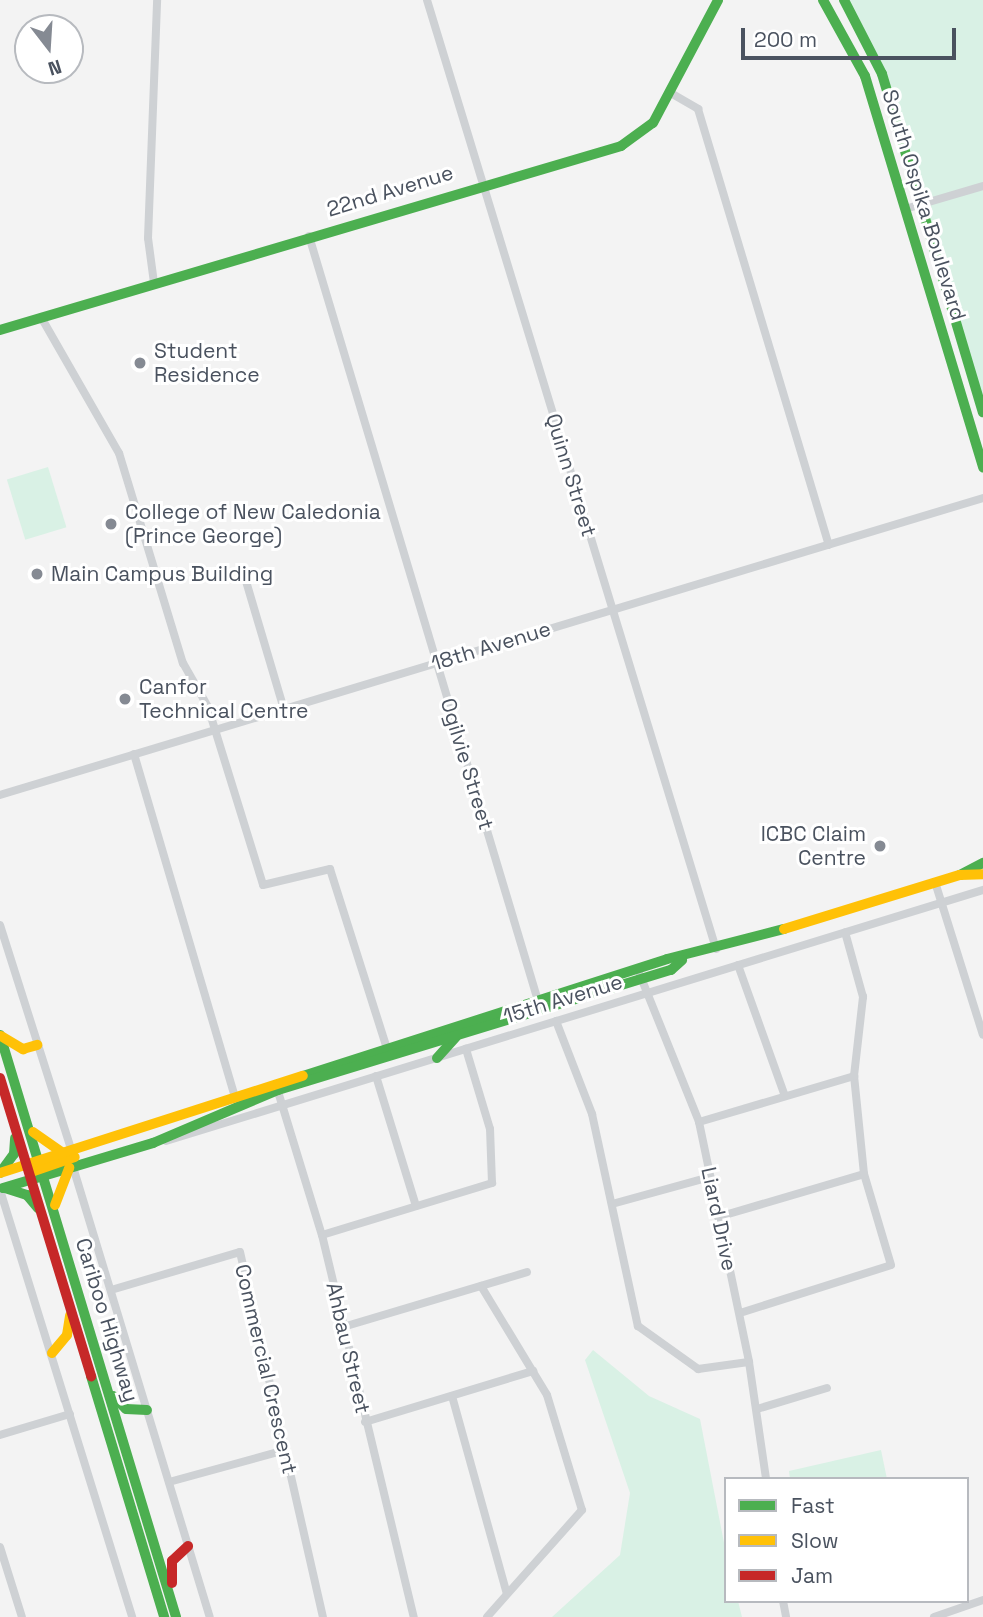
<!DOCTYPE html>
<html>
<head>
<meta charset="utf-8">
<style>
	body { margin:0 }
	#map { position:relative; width:983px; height:1617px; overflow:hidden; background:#f3f3f3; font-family:"Space Grotesk",sans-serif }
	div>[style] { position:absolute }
	.green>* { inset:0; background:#d9f1e5; transform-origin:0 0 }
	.street>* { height:8px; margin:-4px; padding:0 4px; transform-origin:4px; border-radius:4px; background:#ced1d4 }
	.fast>* { height:10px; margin:-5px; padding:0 5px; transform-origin:5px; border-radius:5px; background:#4caf50 }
	.slow>* { height:10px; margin:-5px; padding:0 5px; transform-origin:5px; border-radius:5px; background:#ffc107 }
	.jam>* { height:10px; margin:-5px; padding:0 5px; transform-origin:5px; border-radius:5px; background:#c62828 }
	.dots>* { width:19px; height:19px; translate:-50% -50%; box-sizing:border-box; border:4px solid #fff; border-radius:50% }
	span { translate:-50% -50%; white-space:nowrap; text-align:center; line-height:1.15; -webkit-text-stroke:6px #fff; paint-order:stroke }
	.street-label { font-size:21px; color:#4a525f }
	.poi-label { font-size:21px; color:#4a525f }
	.left { translate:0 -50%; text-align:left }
	.right { translate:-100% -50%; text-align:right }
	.legend { position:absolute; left:724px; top:1477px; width:245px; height:126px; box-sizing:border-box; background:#fff; border:2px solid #b7babf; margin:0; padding:9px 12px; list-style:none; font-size:21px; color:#4a525f }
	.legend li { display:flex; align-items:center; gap:14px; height:35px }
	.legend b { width:35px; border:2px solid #b7babf }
	.north { position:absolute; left:14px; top:14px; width:70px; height:70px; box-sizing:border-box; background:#fff; border:2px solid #b7babf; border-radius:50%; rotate:163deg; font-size:19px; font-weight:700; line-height:28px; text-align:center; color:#4a525f }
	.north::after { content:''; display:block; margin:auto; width:24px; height:32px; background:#858a93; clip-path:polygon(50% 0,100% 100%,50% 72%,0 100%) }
	.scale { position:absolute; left:741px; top:28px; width:215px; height:32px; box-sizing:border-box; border:4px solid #4a525f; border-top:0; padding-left:9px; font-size:21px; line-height:24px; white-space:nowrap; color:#4a525f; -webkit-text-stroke:5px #fff; paint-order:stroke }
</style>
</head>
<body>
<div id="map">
	<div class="green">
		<div style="clip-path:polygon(843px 0,983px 0,983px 408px,883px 83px)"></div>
		<div style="left:48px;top:467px;width:63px;height:43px;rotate:73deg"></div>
		<div style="clip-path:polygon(593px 1350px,649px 1396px,700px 1419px,726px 1553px,726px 1601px,738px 1601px,742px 1617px,552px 1617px,620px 1555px,630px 1493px,585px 1360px)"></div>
		<div style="clip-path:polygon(881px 1450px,887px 1479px,790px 1479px,789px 1471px)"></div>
	</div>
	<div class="street">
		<div style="left:427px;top:0;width:992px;rotate:73.06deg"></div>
		<div style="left:669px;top:92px;width:34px;rotate:30deg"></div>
		<div style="left:698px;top:109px;width:455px;rotate:73.3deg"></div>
		<div style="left:905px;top:209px;width:81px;rotate:-16.4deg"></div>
		<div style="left:309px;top:236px;width:802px;rotate:73.33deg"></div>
		<div style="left:154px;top:283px;width:45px;rotate:-97.6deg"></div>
		<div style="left:148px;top:238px;width:238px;rotate:-87.8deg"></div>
		<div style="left:41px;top:317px;width:157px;rotate:60.2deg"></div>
		<div style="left:119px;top:453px;width:220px;rotate:73.1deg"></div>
		<div style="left:183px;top:663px;width:51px;rotate:60.4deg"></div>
		<div style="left:208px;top:707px;width:186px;rotate:72.8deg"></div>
		<div style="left:263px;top:885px;width:69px;rotate:-13.4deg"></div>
		<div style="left:330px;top:869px;width:192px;rotate:72.4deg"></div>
		<div style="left:243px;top:571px;width:144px;rotate:73.5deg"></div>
		<div style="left:134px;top:754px;width:361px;rotate:73.6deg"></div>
		<div style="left:0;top:795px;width:1027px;rotate:-16.81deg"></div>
		<div style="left:935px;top:882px;width:160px;rotate:72.6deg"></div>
		<div style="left:0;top:925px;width:235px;rotate:72.4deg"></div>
		<div style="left:738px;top:965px;width:139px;rotate:70.3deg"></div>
		<div style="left:640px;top:975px;width:158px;rotate:68.1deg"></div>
		<div style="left:699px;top:1122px;width:245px;rotate:78.2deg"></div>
		<div style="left:749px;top:1362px;width:118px;rotate:81.7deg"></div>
		<div style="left:556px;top:1021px;width:100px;rotate:68.8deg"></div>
		<div style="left:592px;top:1114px;width:217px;rotate:77.8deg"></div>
		<div style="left:638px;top:1326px;width:74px;rotate:35.6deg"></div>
		<div style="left:698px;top:1369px;width:51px;rotate:-7.8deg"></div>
		<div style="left:376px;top:1076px;width:136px;rotate:72.9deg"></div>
		<div style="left:276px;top:1085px;width:157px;rotate:73deg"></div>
		<div style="left:322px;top:1235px;width:393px;rotate:76.5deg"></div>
		<div style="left:699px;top:1122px;width:162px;rotate:-16.5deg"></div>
		<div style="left:166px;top:1141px;width:855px;rotate:-17.08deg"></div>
		<div style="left:73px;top:1167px;width:470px;rotate:73.1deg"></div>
		<div style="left:0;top:1190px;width:447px;rotate:72.8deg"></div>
		<div style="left:612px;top:1204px;width:102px;rotate:-15.4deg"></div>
		<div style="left:718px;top:1217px;width:152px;rotate:-16.4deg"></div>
		<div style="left:322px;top:1235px;width:178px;rotate:-17deg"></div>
		<div style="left:492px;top:1183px;width:54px;rotate:-92.1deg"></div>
		<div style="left:490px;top:1129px;width:84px;rotate:-106.7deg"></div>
		<div style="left:481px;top:1286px;width:127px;rotate:58.8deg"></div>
		<div style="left:547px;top:1395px;width:120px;rotate:73.1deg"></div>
		<div style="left:582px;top:1510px;width:143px;rotate:131.6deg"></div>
		<div style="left:111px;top:1290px;width:134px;rotate:-16.4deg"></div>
		<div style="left:240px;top:1252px;width:374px;rotate:77.2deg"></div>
		<div style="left:740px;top:1313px;width:158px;rotate:-17.6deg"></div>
		<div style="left:891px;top:1265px;width:95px;rotate:-106.5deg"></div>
		<div style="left:864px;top:1174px;width:99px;rotate:-95.8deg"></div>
		<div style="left:854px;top:1076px;width:80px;rotate:-83.5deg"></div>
		<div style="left:863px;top:997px;width:67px;rotate:-105.5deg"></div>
		<div style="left:343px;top:1327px;width:192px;rotate:-16.6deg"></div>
		<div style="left:452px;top:1396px;width:205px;rotate:74.5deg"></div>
		<div style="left:757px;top:1409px;width:73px;rotate:-16.7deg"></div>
		<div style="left:365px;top:1422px;width:176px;rotate:-16.9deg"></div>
		<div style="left:0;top:1435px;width:73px;rotate:-16.7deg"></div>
		<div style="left:169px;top:1482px;width:120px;rotate:-15.4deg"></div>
		<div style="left:0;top:1547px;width:73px;rotate:72.6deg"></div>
		<div style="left:783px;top:1601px;width:16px;rotate:79deg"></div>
		<div style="left:934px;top:1617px;width:52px;rotate:-19.1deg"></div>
	</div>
	<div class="fast">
		<div style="left:823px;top:0;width:87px;rotate:61.1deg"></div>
		<div style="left:865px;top:76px;width:409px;rotate:73.2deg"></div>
		<div style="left:844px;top:0;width:83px;rotate:62.8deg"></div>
		<div style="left:882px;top:74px;width:353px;rotate:73.4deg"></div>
		<div style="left:0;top:330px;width:648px;rotate:-16.5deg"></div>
		<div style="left:621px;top:146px;width:39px;rotate:-36deg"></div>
		<div style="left:653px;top:123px;width:139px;rotate:-62.1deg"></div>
		<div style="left:960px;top:875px;width:26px;rotate:-28deg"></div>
		<div style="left:0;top:1035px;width:608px;rotate:73.17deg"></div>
		<div style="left:437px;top:1058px;width:28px;rotate:-48deg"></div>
		<div style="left:303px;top:1076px;width:382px;rotate:-17.8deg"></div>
		<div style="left:667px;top:959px;width:121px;rotate:-14.4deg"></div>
		<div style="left:0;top:1173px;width:24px;rotate:-54deg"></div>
		<div style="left:14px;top:1154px;width:16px;rotate:-86deg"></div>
		<div style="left:3px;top:1188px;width:157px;rotate:-16.7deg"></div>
		<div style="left:153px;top:1143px;width:136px;rotate:-23deg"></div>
		<div style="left:278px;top:1090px;width:411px;rotate:-17deg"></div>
		<div style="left:671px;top:970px;width:15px;rotate:-42deg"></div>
		<div style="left:5px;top:1188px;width:23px;rotate:18deg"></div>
		<div style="left:27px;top:1195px;width:17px;rotate:50deg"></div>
		<div style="left:91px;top:1376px;width:252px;rotate:73.1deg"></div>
		<div style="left:113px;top:1396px;width:18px;rotate:45deg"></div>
		<div style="left:126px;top:1409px;width:21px;rotate:3deg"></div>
	</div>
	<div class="slow">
		<div style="left:784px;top:929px;width:184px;rotate:-17.1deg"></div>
		<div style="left:960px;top:875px;width:23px;rotate:-2deg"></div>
		<div style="left:1px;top:1036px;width:26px;rotate:31deg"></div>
		<div style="left:23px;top:1049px;width:15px;rotate:-16deg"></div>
		<div style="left:33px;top:1132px;width:35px;rotate:35deg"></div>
		<div style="left:34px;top:1171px;width:43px;rotate:-18.9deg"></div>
		<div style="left:0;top:1173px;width:318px;rotate:-17.8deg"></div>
		<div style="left:55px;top:1205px;width:40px;rotate:-69deg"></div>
		<div style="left:52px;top:1353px;width:23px;rotate:-50deg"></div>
		<div style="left:67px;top:1335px;width:20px;rotate:-81deg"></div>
	</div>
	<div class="jam">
		<div style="left:0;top:1078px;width:312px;rotate:73deg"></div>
		<div style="left:172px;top:1583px;width:22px;rotate:-90deg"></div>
		<div style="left:172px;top:1561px;width:22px;rotate:-43deg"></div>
	</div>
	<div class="dots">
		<div style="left:140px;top:363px;background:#858a93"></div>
		<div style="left:111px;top:524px;background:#858a93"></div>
		<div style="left:37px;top:574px;background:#858a93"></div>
		<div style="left:125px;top:699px;background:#858a93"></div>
		<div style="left:880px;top:846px;background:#858a93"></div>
	</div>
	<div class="street-label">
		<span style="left:390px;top:191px;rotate:-17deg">22nd Avenue</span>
		<span style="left:924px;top:205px;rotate:73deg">South Ospika Boulevard</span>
		<span style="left:571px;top:475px;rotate:73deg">Quinn Street</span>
		<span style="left:491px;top:646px;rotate:-17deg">18th Avenue</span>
		<span style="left:467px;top:764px;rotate:73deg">Ogilvie Street</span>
		<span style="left:563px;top:999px;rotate:-17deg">15th Avenue</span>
		<span style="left:719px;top:1219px;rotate:78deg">Liard Drive</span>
		<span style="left:107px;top:1320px;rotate:73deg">Cariboo Highway</span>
		<span style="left:348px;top:1348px;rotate:77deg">Ahbau Street</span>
		<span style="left:266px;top:1369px;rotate:77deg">Commercial Crescent</span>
	</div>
	<div class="poi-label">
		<span class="left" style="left:154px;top:363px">Student<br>Residence</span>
		<span class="left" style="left:125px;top:524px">College of New Caledonia<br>(Prince George)</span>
		<span class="left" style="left:51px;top:574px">Main Campus Building</span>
		<span class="left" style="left:139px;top:699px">Canfor<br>Technical Centre</span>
		<span class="right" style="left:866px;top:846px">ICBC Claim<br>Centre</span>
	</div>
	<ul class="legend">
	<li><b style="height:9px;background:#4caf50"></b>Fast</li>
	<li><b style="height:9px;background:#ffc107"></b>Slow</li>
	<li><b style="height:9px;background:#c62828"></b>Jam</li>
	</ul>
	<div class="north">N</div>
	<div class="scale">200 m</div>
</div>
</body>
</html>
